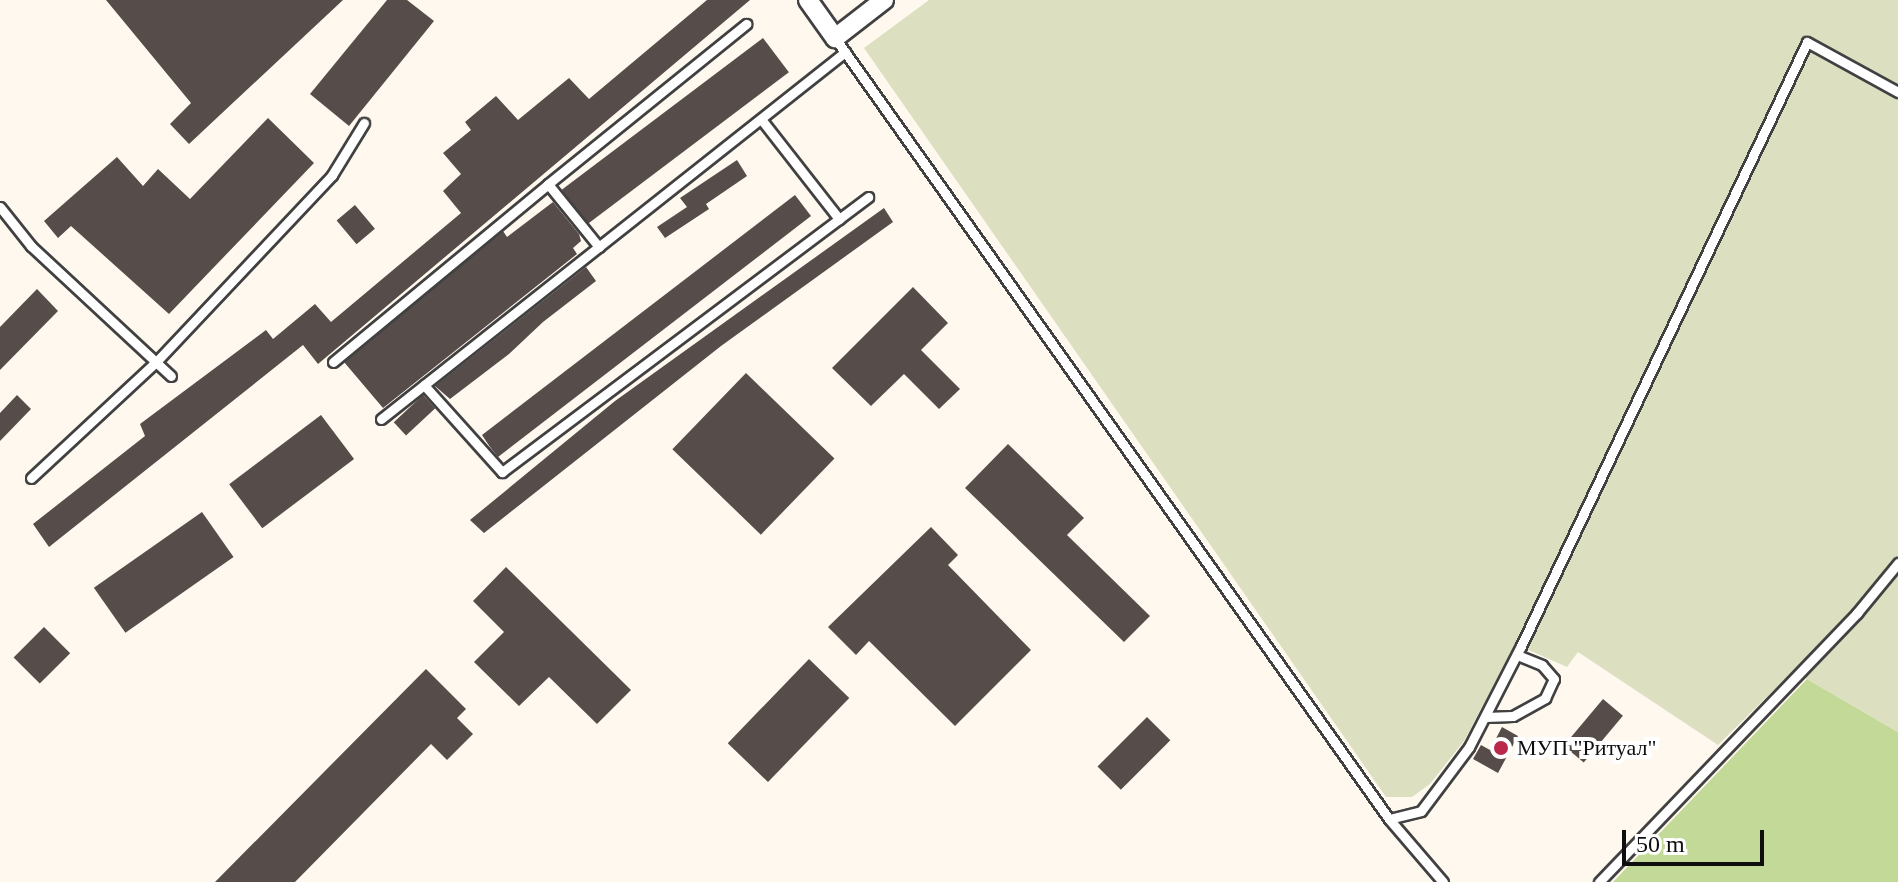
<!DOCTYPE html>
<html>
<head>
<meta charset="utf-8">
<style>
	body { margin:0 }
	#map { position:relative; width:1898px; height:882px; overflow:hidden; background:#fff8ee; font-family:Georgia,serif }
	div>[style] { position:absolute }
	.forest>* { inset:0; background:#c2d998 }
	.cemetery>* { inset:0; background:#dce0c0 }
	.building>* { inset:0; background:#564c4a; transform-origin:0 0 }
	.roads { filter:drop-shadow(2px 0 #414141) drop-shadow(-2px 0 #414141) drop-shadow(0 2px #414141) drop-shadow(0 -2px #414141) }
	.service>* { height:9px; margin:-4.5px; padding:0 4.5px; transform-origin:4.5px; border-radius:4.5px; background:#fff }
	.minor>* { height:18px; margin:-9px; padding:0 9px; transform-origin:9px; border-radius:9px; background:#fff }
	.dots>* { width:22px; height:22px; translate:-50% -50%; box-sizing:border-box; border:4px solid #fff; border-radius:50% }
	span { translate:-50% -50%; white-space:nowrap; text-align:center; line-height:1.15; -webkit-text-stroke:8px #fff; paint-order:stroke }
	.poi-label { font-size:22px; color:#0e0e0e }
	.left { translate:0 -50%; text-align:left }
	.scale { position:absolute; left:1622px; top:830px; width:142px; height:36px; box-sizing:border-box; border:4px solid #0e0e0e; border-top:0; padding-left:10px; font-size:24px; line-height:28px; white-space:nowrap; color:#0e0e0e; -webkit-text-stroke:6px #fff; paint-order:stroke }
</style>
</head>
<body>
<div id="map">
	<div class="forest">
		<div style="clip-path:polygon(1807px 679px,1898px 732px,1898px 882px,1613px 882px)"></div>
	</div>
	<div class="cemetery">
		<div style="clip-path:polygon(929px 0,1898px 0,1898px 732px,1793px 671px,1718px 745px,1578px 652px,1567px 667px,1515px 644px,1464px 741px,1430px 784px,1412px 797px,1386px 797px,864px 48px)"></div>
	</div>
	<div class="building">
		<div style="clip-path:polygon(106px 0,343px 0,189px 144px,170px 124px,191px 103px)"></div>
		<div style="clip-path:polygon(387px 0,407px 0,434px 21px,349px 126px,310px 94px)"></div>
		<div style="clip-path:polygon(707px 0,750px 0,318px 364px,303px 345px,49px 547px,33px 524px,145px 436px,140px 424px,266px 330px,273px 339px,315px 304px,331px 322px,461px 213px,443px 191px,461px 174px,443px 153px,471px 130px,465px 122px,496px 96px,518px 120px,569px 78px,589px 99px)"></div>
		<div style="left:763px;top:38px;width:43px;height:252px;rotate:53deg"></div>
		<div style="clip-path:polygon(268px 118px,314px 163px,169px 314px,71px 226px,58px 238px,44px 221px,117px 157px,143px 186px,158px 169px,190px 199px)"></div>
		<div style="clip-path:polygon(737px 160px,747px 176px,706px 204px,709px 209px,665px 238px,657px 227px,687px 207px,680px 198px)"></div>
		<div style="clip-path:polygon(795px 195px,811px 216px,498px 457px,490px 447px,482px 435px)"></div>
		<div style="clip-path:polygon(553px 202px,579px 234px,581px 241px,573px 248px,577px 254px,383px 408px,344px 362px,503px 231px,507px 237px)"></div>
		<div style="left:355px;top:205px;width:31px;height:24px;rotate:50deg"></div>
		<div style="clip-path:polygon(884px 208px,893px 222px,721px 346px,484px 533px,470px 520px,615px 401px)"></div>
		<div style="clip-path:polygon(586px 267px,596px 281px,543px 322px,509px 354px,450px 399px,435px 386px)"></div>
		<div style="clip-path:polygon(913px 287px,948px 323px,921px 350px,960px 389px,939px 409px,904px 374px,871px 406px,832px 368px)"></div>
		<div style="clip-path:polygon(37px 289px,58px 311px,0 370px,0 327px)"></div>
		<div style="left:746px;top:373px;width:123px;height:106px;rotate:44deg"></div>
		<div style="clip-path:polygon(17px 395px,31px 409px,0 441px,0 413px)"></div>
		<div style="left:423px;top:395px;width:18px;height:40px;rotate:47deg"></div>
		<div style="left:321px;top:415px;width:55px;height:115px;rotate:53deg"></div>
		<div style="clip-path:polygon(1008px 444px,1084px 518px,1067px 535px,1150px 616px,1124px 642px,965px 488px)"></div>
		<div style="left:202px;top:512px;width:55px;height:132px;rotate:55deg"></div>
		<div style="clip-path:polygon(931px 527px,958px 555px,948px 565px,1031px 650px,955px 726px,869px 641px,856px 655px,828px 627px)"></div>
		<div style="clip-path:polygon(506px 567px,631px 690px,597px 724px,549px 677px,519px 706px,474px 662px,504px 632px,473px 601px)"></div>
		<div style="left:44px;top:627px;width:37px;height:43px;rotate:45deg"></div>
		<div style="left:809px;top:659px;width:56px;height:117px;rotate:44deg"></div>
		<div style="clip-path:polygon(426px 669px,466px 709px,457px 718px,473px 734px,447px 760px,431px 744px,295px 882px,215px 882px)"></div>
		<div style="left:1603px;top:699px;width:26px;height:61px;rotate:40deg"></div>
		<div style="left:1147px;top:717px;width:33px;height:70px;rotate:45deg"></div>
		<div style="clip-path:polygon(1502px 727px,1518px 736px,1498px 773px,1473px 759px,1481px 745px,1490px 750px)"></div>
	</div>
	<div class="roads">
		<div class="service">
			<div style="left:835px;top:38px;width:958px;rotate:54.65deg"></div>
			<div style="left:1389px;top:819px;width:83px;rotate:49.4deg"></div>
			<div style="left:761px;top:119px;width:127px;rotate:52deg"></div>
			<div style="left:0;top:207px;width:50px;rotate:51.5deg"></div>
			<div style="left:31px;top:246px;width:191px;rotate:42.9deg"></div>
			<div style="left:599px;top:247px;width:81px;rotate:-129deg"></div>
			<div style="left:548px;top:184px;width:255px;rotate:-38.9deg"></div>
			<div style="left:333px;top:362px;width:279px;rotate:-39.6deg"></div>
			<div style="left:424px;top:385px;width:117px;rotate:48.1deg"></div>
			<div style="left:502px;top:472px;width:458px;rotate:-36.9deg"></div>
			<div style="left:381px;top:419px;width:592px;rotate:-38.34deg"></div>
			<div style="left:31px;top:478px;width:171px;rotate:-42.9deg"></div>
			<div style="left:156px;top:362px;width:257px;rotate:-46.7deg"></div>
			<div style="left:332px;top:175px;width:61px;rotate:-58.4deg"></div>
			<div style="left:1485px;top:717px;width:28px;rotate:-2deg"></div>
			<div style="left:1513px;top:716px;width:37px;rotate:-29deg"></div>
			<div style="left:1545px;top:698px;width:21px;rotate:-65deg"></div>
			<div style="left:1554px;top:679px;width:18px;rotate:-131deg"></div>
			<div style="left:1542px;top:665px;width:27px;rotate:-158deg"></div>
			<div style="left:1389px;top:819px;width:33px;rotate:-14deg"></div>
			<div style="left:1421px;top:811px;width:80px;rotate:-53.1deg"></div>
			<div style="left:1469px;top:747px;width:114px;rotate:-62.8deg"></div>
			<div style="left:1521px;top:646px;width:668px;rotate:-64.66deg"></div>
			<div style="left:1807px;top:42px;width:104px;rotate:28.8deg"></div>
			<div style="left:1599px;top:882px;width:373px;rotate:-46.2deg"></div>
			<div style="left:1857px;top:613px;width:65px;rotate:-50.6deg"></div>
		</div>
		<div class="minor">
			<div style="left:808px;top:0;width:47px;rotate:54.6deg"></div>
			<div style="left:835px;top:38px;width:62px;rotate:-37.8deg"></div>
		</div>
	</div>
	<div class="dots">
		<div style="left:1501px;top:748px;background:#ba294c"></div>
	</div>
	<div class="poi-label">
		<span class="left" style="left:1517px;top:748px">МУП "Ритуал"</span>
	</div>
	<div class="scale">50 m</div>
</div>
</body>
</html>
